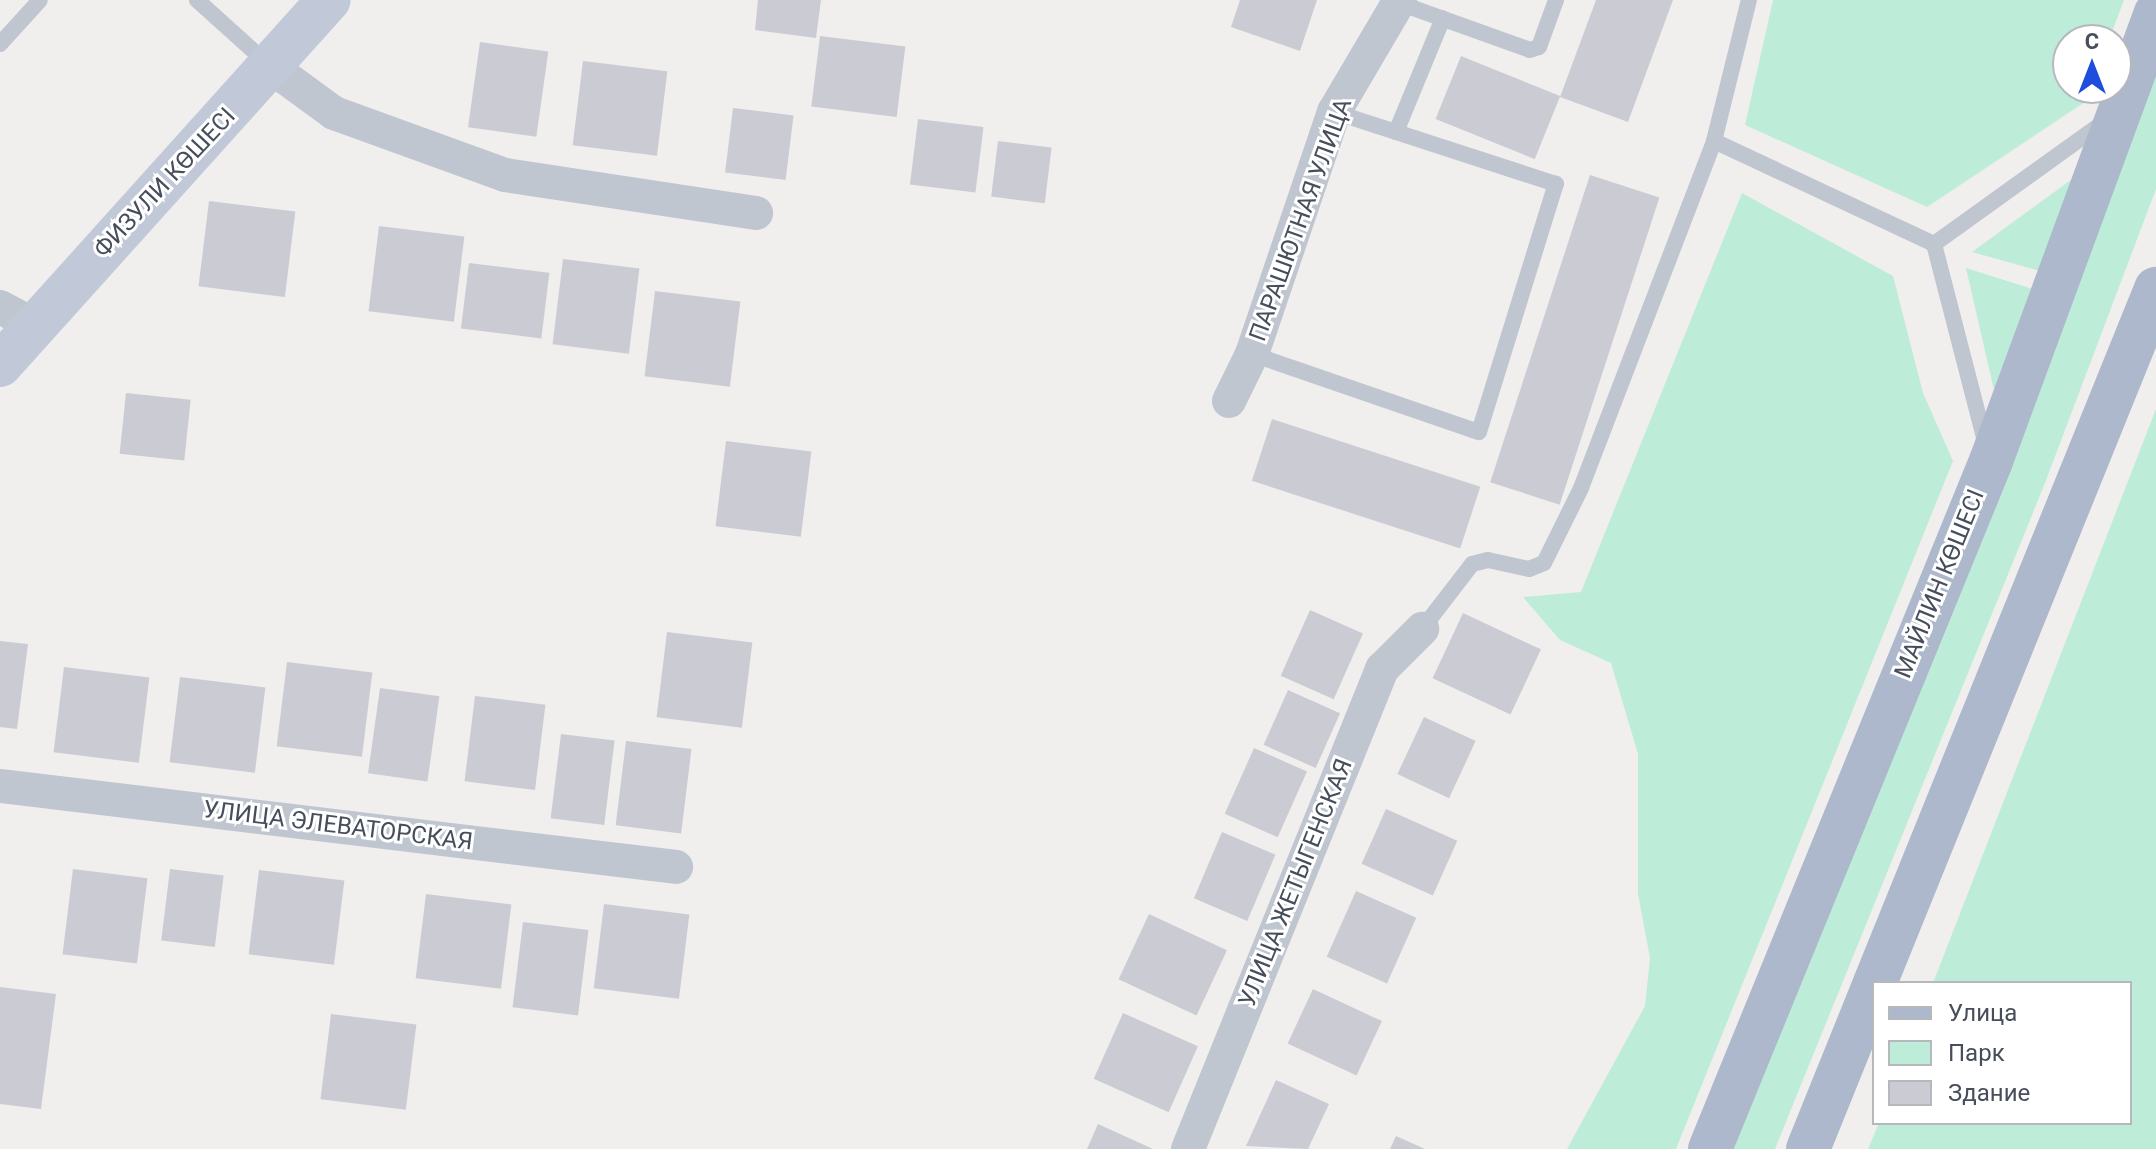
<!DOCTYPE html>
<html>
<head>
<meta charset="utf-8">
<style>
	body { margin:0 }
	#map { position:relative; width:2156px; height:1149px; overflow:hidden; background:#f1eeee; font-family:Roboto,sans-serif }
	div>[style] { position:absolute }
	.green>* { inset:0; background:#bdedd9 }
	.building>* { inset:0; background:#cbccd3; transform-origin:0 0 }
	.lane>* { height:16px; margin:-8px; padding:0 8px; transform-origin:8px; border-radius:8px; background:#bfc6d0 }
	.street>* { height:34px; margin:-17px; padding:0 17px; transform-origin:17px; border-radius:17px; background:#bfc6d0 }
	.secondary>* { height:44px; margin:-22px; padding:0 22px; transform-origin:22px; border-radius:22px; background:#c1c8d7 }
	.primary>* { height:44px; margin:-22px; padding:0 22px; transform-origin:22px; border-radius:22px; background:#aeb8cc }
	span { translate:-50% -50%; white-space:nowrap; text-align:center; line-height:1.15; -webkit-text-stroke:6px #fff; paint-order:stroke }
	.street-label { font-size:24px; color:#474e5b }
	.legend { position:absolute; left:1872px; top:981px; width:260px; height:144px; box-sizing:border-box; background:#fff; border:2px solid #b5b8bd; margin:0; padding:10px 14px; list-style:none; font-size:24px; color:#474e5b }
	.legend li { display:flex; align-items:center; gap:16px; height:40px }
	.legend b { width:40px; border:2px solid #b5b8bd }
	.north { position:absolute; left:2052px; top:24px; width:80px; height:80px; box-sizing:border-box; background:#fff; border:2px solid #b5b8bd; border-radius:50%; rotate:0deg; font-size:22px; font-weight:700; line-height:32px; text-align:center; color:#474e5b }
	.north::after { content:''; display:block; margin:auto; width:28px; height:36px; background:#1e4edb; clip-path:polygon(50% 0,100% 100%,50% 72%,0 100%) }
</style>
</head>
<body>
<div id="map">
	<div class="green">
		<div style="clip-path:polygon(1773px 0,2124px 0,2109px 40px,2068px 40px,2068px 88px,2092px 88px,2088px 100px,1927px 207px,1745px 125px)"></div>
		<div style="clip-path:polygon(2156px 72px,2156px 189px,2045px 483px,1775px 1149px,1729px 1149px)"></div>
		<div style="clip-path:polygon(2075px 177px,2040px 271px,1972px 252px)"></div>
		<div style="clip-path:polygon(1742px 193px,1893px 276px,1923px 393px,1953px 461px,1676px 1149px,1567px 1149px,1645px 1006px,1650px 958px,1638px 894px,1638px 754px,1611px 663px,1560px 640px,1523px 597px,1581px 592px)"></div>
		<div style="clip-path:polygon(1966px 268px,2039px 291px,1996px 399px)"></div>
		<div style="clip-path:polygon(2156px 409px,2156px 1149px,1868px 1149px,1879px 1123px,2130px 1123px,2130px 983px,1933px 983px)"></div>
	</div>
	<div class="building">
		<div style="clip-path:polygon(758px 0,821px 0,816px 38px,755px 30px)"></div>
		<div style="clip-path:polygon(1240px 0,1317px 0,1300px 51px,1231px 27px)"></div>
		<div style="clip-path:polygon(1596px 0,1673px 0,1628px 122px,1560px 97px)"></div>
		<div style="left:820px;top:36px;width:86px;height:71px;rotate:7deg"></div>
		<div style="left:480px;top:42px;width:69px;height:86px;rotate:8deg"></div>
		<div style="left:1461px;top:56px;width:107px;height:68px;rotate:22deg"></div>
		<div style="left:583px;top:61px;width:85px;height:85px;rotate:7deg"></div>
		<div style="left:733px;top:108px;width:61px;height:65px;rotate:7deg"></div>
		<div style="left:918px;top:119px;width:66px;height:66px;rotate:7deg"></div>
		<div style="left:998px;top:141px;width:54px;height:56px;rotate:7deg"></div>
		<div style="left:1590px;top:175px;width:73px;height:323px;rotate:18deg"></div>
		<div style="left:209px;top:201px;width:87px;height:86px;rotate:7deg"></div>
		<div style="left:379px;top:226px;width:86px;height:86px;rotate:7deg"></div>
		<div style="left:563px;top:259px;width:77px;height:86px;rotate:7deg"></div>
		<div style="left:469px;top:263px;width:81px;height:66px;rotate:7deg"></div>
		<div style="left:655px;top:291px;width:86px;height:86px;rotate:7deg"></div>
		<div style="left:126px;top:393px;width:65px;height:61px;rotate:6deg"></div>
		<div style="left:1272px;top:419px;width:219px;height:65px;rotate:18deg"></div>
		<div style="left:726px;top:441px;width:86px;height:86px;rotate:7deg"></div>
		<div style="left:1310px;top:610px;width:58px;height:72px;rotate:24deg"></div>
		<div style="left:1463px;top:613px;width:86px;height:72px;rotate:25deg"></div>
		<div style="left:667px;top:632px;width:86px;height:86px;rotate:7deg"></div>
		<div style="clip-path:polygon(0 641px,28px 644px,17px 729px,0 727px)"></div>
		<div style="left:287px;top:662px;width:86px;height:85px;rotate:7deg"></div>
		<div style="left:64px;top:667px;width:86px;height:86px;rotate:7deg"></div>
		<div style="left:180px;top:677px;width:86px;height:86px;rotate:7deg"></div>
		<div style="left:380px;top:688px;width:60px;height:86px;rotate:8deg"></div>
		<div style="left:1288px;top:690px;width:57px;height:60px;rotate:24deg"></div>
		<div style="left:475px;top:696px;width:71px;height:86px;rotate:7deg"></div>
		<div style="left:1424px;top:717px;width:57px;height:63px;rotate:25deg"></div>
		<div style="left:561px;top:734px;width:54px;height:85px;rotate:7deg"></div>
		<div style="left:626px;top:741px;width:66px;height:85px;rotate:7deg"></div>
		<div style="left:1254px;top:748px;width:58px;height:72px;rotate:24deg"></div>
		<div style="left:1386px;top:809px;width:78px;height:60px;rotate:24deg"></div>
		<div style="left:1222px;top:832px;width:58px;height:72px;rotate:23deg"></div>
		<div style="left:73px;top:869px;width:75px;height:86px;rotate:7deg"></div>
		<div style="left:170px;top:869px;width:54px;height:72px;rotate:7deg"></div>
		<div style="left:259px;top:870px;width:86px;height:85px;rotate:7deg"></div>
		<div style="left:1356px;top:891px;width:66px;height:72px;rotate:24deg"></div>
		<div style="left:426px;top:894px;width:86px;height:85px;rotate:7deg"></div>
		<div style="left:604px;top:904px;width:86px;height:85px;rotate:7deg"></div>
		<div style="left:1149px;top:914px;width:86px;height:72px;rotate:25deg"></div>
		<div style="left:523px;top:922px;width:66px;height:86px;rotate:7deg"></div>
		<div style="clip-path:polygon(0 987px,56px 994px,41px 1109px,0 1104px)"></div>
		<div style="left:1313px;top:989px;width:76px;height:60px;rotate:25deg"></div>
		<div style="left:1123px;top:1013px;width:82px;height:72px;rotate:24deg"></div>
		<div style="left:331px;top:1014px;width:86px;height:86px;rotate:7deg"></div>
		<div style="clip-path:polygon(1276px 1080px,1329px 1104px,1308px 1149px,1246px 1146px)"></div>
		<div style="clip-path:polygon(1098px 1124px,1153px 1149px,1087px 1149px)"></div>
		<div style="clip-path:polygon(1396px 1136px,1425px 1149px,1390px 1149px)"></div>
	</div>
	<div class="lane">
		<div style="left:197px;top:0;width:98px;rotate:42.1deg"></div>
		<div style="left:1399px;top:3px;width:139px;rotate:19.7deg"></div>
		<div style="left:1530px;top:50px;width:9px;rotate:-18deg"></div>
		<div style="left:1539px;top:47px;width:50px;rotate:-70.1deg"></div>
		<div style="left:0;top:44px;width:59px;rotate:-47.7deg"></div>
		<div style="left:1396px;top:132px;width:123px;rotate:-67.6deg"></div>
		<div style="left:1714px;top:141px;width:243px;rotate:25.1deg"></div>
		<div style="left:1934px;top:244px;width:208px;rotate:75.5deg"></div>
		<div style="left:1934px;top:244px;width:211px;rotate:-35.7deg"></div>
		<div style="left:1252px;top:354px;width:240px;rotate:19deg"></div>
		<div style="left:1479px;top:432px;width:260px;rotate:-72.8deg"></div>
		<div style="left:1556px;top:184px;width:233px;rotate:-162deg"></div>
		<div style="left:1422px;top:629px;width:82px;rotate:-52.4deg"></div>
		<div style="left:1472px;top:564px;width:16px;rotate:-14deg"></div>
		<div style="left:1488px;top:560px;width:42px;rotate:12.4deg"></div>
		<div style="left:1529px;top:569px;width:16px;rotate:-22deg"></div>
		<div style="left:1544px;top:563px;width:84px;rotate:-63.7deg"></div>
		<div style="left:1581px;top:488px;width:372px;rotate:-69deg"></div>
		<div style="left:1714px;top:141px;width:145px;rotate:-76.1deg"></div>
	</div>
	<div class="street">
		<div style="left:271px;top:67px;width:78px;rotate:36.1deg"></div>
		<div style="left:334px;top:113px;width:182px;rotate:19.9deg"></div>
		<div style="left:505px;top:175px;width:254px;rotate:8.6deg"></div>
		<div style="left:0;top:307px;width:38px;rotate:28deg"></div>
		<div style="left:1229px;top:401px;width:52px;rotate:-63.9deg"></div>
		<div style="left:1252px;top:354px;width:256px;rotate:-71.3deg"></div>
		<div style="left:1334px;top:112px;width:130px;rotate:-59.5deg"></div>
		<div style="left:0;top:786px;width:681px;rotate:6.83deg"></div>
		<div style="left:1188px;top:1149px;width:518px;rotate:-67.99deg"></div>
		<div style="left:1382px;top:669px;width:57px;rotate:-45deg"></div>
	</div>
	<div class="secondary">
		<div style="left:0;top:365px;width:491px;rotate:-48deg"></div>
	</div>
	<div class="primary">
		<div style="left:1875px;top:983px;width:749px;rotate:-67.96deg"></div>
		<div style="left:1710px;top:1149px;width:743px;rotate:-67.78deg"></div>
		<div style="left:1991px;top:461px;width:477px;rotate:-69.8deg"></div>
		<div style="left:1808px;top:1149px;width:176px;rotate:-68deg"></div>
	</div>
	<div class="street-label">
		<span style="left:165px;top:183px;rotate:-47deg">ФИЗУЛИ КӨШЕСІ</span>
		<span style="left:1301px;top:220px;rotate:-70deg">ПАРАШЮТНАЯ УЛИЦА</span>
		<span style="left:1940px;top:584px;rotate:-68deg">МАЙЛИН КӨШЕСІ</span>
		<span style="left:338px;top:826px;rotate:7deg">УЛИЦА ЭЛЕВАТОРСКАЯ</span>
		<span style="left:1296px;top:883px;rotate:-68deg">УЛИЦА ЖЕТЫГЕНСКАЯ</span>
	</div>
	<ul class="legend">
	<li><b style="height:10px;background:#aeb8cc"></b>Улица</li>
	<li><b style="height:22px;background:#bdedd9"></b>Парк</li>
	<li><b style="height:22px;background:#cbccd3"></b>Здание</li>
	</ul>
	<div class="north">С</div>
</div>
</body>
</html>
